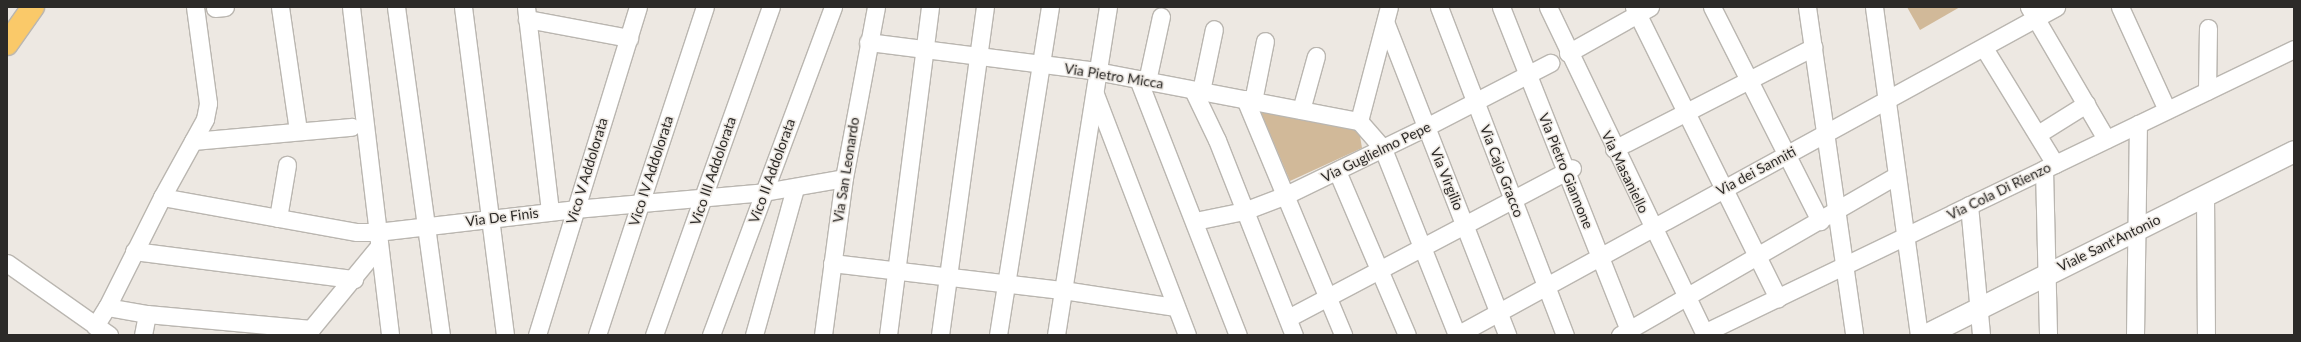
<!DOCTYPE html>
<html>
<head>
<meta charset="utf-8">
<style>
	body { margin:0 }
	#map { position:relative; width:2301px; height:342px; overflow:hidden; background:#ede8e2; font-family:Lato,sans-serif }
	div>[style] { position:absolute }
	.green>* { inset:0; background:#d1b999 }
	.roads { filter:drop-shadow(1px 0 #bab6b0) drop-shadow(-1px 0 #bab6b0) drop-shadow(0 1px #bab6b0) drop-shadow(0 -1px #bab6b0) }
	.minor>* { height:17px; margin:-8.5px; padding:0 8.5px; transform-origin:8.5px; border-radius:8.5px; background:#fff }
	.tertiary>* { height:21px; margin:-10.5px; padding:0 10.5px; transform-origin:10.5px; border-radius:10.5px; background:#fff }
	.primary>* { height:22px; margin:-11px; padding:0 11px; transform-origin:11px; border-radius:11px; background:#fac969 }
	span { translate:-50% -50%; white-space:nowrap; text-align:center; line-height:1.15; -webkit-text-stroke:3px #ede8e2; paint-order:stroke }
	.street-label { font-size:14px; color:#2c2a28 }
	.frame { position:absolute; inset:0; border:8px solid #2c2a28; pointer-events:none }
</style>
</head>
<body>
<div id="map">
	<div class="green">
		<div style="clip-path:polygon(1907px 7px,1960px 7px,1920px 30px)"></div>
		<div style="clip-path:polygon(1260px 110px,1359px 130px,1362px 148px,1290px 181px)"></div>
	</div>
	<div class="roads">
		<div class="minor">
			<div style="left:280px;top:7px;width:125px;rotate:81.7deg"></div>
			<div style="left:351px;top:7px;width:330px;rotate:83.2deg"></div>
			<div style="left:396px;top:7px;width:331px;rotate:82.2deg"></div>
			<div style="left:463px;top:7px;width:331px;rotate:82.7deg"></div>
			<div style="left:526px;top:7px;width:206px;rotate:83.3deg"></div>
			<div style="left:1439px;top:7px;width:351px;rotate:69deg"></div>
			<div style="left:1501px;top:7px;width:353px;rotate:68.4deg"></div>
			<div style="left:1548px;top:7px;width:364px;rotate:64.4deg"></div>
			<div style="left:1634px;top:7px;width:325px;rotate:63.7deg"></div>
			<div style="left:1712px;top:7px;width:240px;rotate:63.2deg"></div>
			<div style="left:1807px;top:7px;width:331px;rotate:81.8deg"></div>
			<div style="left:1874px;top:7px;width:331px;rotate:82.2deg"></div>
			<div style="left:2029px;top:7px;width:153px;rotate:59.7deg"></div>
			<div style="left:2120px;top:7px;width:113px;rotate:65.5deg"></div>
			<div style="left:215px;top:8px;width:10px;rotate:-6deg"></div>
			<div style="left:527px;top:19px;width:104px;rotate:10.6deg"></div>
			<div style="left:1386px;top:24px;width:334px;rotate:68.7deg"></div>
			<div style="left:868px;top:42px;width:230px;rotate:7.2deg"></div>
			<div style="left:1096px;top:71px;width:268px;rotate:10.8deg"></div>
			<div style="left:1984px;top:48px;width:136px;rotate:58.5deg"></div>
			<div style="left:1568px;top:53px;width:94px;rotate:-29.3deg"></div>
			<div style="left:1138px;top:79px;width:275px;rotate:68.7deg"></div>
			<div style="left:1147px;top:81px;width:66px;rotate:-77.8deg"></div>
			<div style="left:1193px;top:90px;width:55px;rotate:64.4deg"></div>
			<div style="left:1217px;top:140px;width:210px;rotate:68.5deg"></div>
			<div style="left:1201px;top:91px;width:63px;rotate:-78.2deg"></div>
			<div style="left:2207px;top:91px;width:63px;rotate:-89.1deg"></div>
			<div style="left:1095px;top:94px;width:258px;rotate:69.1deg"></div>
			<div style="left:1245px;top:99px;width:256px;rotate:67.4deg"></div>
			<div style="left:1253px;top:101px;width:61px;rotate:-78.7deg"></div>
			<div style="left:1301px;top:110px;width:56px;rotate:-74.5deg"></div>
			<div style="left:1359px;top:121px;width:37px;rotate:49deg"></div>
			<div style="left:1383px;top:149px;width:200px;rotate:68.3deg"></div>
			<div style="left:1359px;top:121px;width:118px;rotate:-75.3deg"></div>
			<div style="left:2038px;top:134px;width:57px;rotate:-32deg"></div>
			<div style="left:193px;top:141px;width:159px;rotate:-5.1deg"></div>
			<div style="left:1614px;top:149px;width:224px;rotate:-27.1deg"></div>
			<div style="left:2044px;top:169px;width:166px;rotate:88.6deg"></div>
			<div style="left:1337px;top:171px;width:178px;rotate:66.9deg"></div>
			<div style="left:2205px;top:195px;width:140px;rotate:89.6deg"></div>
			<div style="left:162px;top:197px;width:198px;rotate:10.2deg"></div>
			<div style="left:357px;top:232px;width:20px"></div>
			<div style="left:377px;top:232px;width:199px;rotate:-6.6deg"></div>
			<div style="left:575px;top:209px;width:190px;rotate:-5.1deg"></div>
			<div style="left:764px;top:192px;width:81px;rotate:-9.9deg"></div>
			<div style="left:1969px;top:205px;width:131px;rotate:84.7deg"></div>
			<div style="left:278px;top:218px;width:54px;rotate:-80.4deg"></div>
			<div style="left:1195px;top:221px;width:50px;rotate:-11.5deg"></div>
			<div style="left:1244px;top:211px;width:45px;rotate:-20.9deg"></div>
			<div style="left:1286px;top:195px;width:156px;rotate:-25.9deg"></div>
			<div style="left:1426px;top:127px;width:140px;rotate:-27.3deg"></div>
			<div style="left:134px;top:251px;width:222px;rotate:7.3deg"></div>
			<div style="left:7px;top:263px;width:125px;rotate:35.2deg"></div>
			<div style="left:832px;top:263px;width:233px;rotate:6.7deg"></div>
			<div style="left:1063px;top:290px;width:114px;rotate:8.6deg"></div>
			<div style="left:107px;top:307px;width:41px;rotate:9.9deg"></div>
			<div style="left:147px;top:314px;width:165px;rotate:5.2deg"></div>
			<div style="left:1288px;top:318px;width:321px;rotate:-27.8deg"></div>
			<div style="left:95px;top:326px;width:22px;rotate:-58deg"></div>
			<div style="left:107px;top:307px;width:123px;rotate:-63.4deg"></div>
			<div style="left:162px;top:197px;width:89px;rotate:-61.1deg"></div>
			<div style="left:205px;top:119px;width:16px;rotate:-79deg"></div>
			<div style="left:208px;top:103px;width:97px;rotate:-97.7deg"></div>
			<div style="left:1704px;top:333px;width:655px;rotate:-25.7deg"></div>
			<div style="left:143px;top:335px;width:21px;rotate:-79deg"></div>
			<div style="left:306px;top:335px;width:115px;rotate:-50.6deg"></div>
			<div style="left:537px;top:335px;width:343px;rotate:-72.9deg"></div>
			<div style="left:597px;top:335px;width:345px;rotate:-71.8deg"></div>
			<div style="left:654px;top:335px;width:348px;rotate:-70.4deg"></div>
			<div style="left:711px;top:335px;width:350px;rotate:-69.6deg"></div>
			<div style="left:754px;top:335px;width:153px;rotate:-74.4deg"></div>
			<div style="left:823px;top:335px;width:158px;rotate:-82.4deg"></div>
			<div style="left:844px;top:178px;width:174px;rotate:-79.4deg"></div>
			<div style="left:888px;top:335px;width:331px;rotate:-82.7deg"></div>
			<div style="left:940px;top:335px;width:331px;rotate:-82.2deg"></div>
			<div style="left:998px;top:335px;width:332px;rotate:-81deg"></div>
			<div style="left:1056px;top:335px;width:332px;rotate:-81deg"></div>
			<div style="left:1457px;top:335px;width:683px;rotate:-28.7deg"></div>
			<div style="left:1620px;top:335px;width:318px;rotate:-30deg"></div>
			<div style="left:2135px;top:335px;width:211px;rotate:-89.2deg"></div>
		</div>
		<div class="tertiary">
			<div style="left:1925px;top:335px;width:412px;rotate:-26.5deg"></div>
		</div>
		<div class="primary">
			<div style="left:7px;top:44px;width:45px;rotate:-54.9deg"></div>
		</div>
	</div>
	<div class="street-label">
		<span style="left:1114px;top:76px;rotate:9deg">Via Pietro Micca</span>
		<span style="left:1376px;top:152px;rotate:-26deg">Via Guglielmo Pepe</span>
		<span style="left:846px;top:170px;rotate:-81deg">Via San Leonardo</span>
		<span style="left:587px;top:171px;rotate:-73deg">Vico V Addolorata</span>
		<span style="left:651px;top:171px;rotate:-72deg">Vico IV Addolorata</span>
		<span style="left:713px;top:171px;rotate:-71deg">Vico III Addolorata</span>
		<span style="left:772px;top:171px;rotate:-70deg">Vico II Addolorata</span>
		<span style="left:1502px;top:171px;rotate:69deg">Via Cajo Gracco</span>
		<span style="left:1566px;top:171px;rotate:68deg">Via Pietro Giannone</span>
		<span style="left:1756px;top:171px;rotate:-28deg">Via dei Sanniti</span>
		<span style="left:1625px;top:172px;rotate:64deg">Via Masaniello</span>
		<span style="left:1447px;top:179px;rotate:68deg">Via Virgilio</span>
		<span style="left:1999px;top:191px;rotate:-26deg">Via Cola Di Rienzo</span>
		<span style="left:502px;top:217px;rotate:-7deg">Via De Finis</span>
		<span style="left:2109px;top:243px;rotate:-26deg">Viale Sant'Antonio</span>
	</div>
	<div class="frame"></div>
</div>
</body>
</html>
